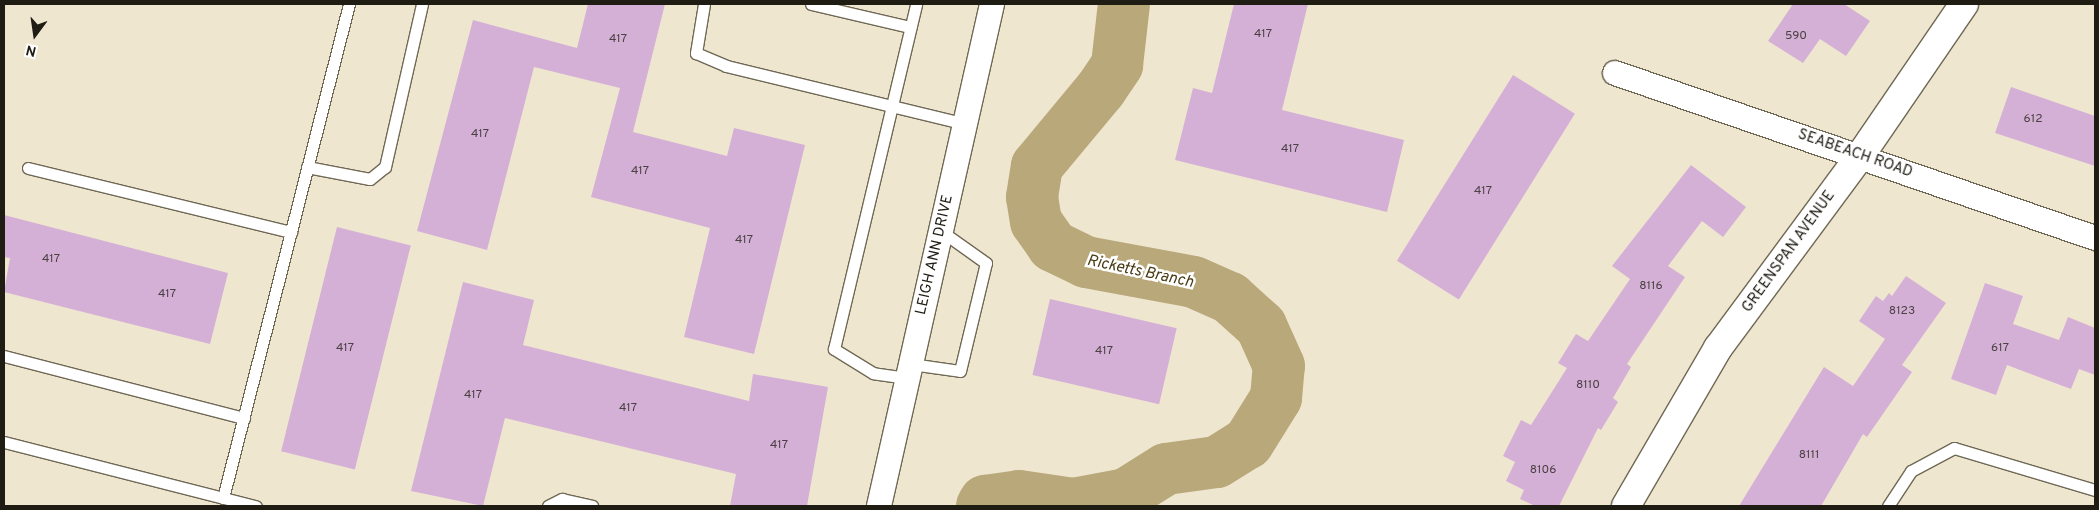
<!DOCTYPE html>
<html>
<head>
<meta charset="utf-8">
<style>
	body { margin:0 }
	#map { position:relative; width:2099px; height:510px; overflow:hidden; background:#efe6d0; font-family:Overpass,sans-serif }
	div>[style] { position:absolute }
	.river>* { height:52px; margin:-26px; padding:0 26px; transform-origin:26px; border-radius:26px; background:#b9a87a }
	.building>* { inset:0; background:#d4b0d6; transform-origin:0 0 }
	.roads { filter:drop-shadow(1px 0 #6f6854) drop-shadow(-1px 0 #6f6854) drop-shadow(0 1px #6f6854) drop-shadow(0 -1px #6f6854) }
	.lane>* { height:11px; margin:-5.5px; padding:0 5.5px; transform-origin:5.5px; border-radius:5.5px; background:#fff }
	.street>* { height:24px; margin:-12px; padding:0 12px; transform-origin:12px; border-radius:12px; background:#fff }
	.secondary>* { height:28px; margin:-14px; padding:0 14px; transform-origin:14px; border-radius:14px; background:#fff }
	span { translate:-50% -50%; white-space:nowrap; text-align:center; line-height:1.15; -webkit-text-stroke:5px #fff; paint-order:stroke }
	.number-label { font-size:12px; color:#4c4144 }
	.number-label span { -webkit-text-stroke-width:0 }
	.street-label { font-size:15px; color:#1f1c14 }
	.water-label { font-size:16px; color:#483b15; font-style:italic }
	.frame { position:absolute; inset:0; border:5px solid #1f1c14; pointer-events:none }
	.north { position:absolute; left:10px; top:10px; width:50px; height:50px; -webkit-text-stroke:4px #fff; paint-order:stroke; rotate:194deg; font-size:14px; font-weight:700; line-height:20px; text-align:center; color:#1f1c14 }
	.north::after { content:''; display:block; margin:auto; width:18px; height:22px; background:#1f1c14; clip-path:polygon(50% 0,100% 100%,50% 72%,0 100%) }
</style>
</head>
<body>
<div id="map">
	<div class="river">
		<div style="left:982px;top:506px;width:6px;rotate:-59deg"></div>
		<div style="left:985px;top:501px;width:34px;rotate:-8deg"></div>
		<div style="left:1019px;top:496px;width:55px;rotate:8.4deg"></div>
		<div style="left:1073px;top:504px;width:54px;rotate:-10.7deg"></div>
		<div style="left:1126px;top:494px;width:47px;rotate:-32deg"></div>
		<div style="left:1166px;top:469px;width:51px;rotate:-7.8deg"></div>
		<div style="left:1217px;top:462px;width:36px;rotate:-32deg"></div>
		<div style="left:1248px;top:443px;width:53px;rotate:-58.1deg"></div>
		<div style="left:1276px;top:398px;width:32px;rotate:-85deg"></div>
		<div style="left:1279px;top:366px;width:44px;rotate:-114.2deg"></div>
		<div style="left:1261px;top:326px;width:42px;rotate:-137.9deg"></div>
		<div style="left:1230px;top:298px;width:39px;rotate:-156deg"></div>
		<div style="left:1194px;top:282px;width:110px;rotate:-169.5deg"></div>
		<div style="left:1086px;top:262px;width:37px;rotate:-154deg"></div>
		<div style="left:1053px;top:246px;width:29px;rotate:-125deg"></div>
		<div style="left:1036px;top:222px;width:25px;rotate:-99deg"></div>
		<div style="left:1032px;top:197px;width:31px;rotate:-81deg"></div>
		<div style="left:1037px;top:166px;width:100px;rotate:-50.3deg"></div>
		<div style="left:1101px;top:89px;width:29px;rotate:-56deg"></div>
		<div style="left:1117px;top:65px;width:61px;rotate:-83.5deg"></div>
	</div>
	<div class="building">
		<div style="clip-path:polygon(588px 4px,665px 4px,633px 132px,727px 156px,734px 128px,805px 145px,754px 354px,684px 337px,710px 228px,591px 197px,620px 88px,534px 67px,487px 250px,417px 231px,473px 20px,577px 48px)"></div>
		<div style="clip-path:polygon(1234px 4px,1308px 4px,1282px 110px,1404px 140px,1387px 212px,1175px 160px,1193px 88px,1212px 93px)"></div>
		<div style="clip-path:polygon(1793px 4px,1844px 4px,1870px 21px,1846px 56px,1820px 39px,1803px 63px,1768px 41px)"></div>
		<div style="left:1513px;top:75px;width:73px;height:219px;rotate:32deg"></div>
		<div style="clip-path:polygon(2011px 87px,2095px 116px,2095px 166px,1995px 133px)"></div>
		<div style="clip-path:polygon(1691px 165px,1746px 207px,1723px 237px,1702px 221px,1668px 266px,1685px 277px,1627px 364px,1631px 367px,1613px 398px,1618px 402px,1601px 430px,1598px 428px,1559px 506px,1535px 506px,1520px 499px,1524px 490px,1506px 481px,1515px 462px,1503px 456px,1521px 420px,1531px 425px,1567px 368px,1558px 363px,1576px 334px,1588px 341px,1630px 279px,1612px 266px)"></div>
		<div style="clip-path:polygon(4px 215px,228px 273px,210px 344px,4px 292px,10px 258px,4px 257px)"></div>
		<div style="left:337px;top:227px;width:76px;height:231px;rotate:14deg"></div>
		<div style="clip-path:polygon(1906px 276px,1946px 303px,1902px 365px,1912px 372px,1867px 437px,1863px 434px,1821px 506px,1739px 506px,1824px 367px,1853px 386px,1885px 339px,1859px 321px,1876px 296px,1883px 301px,1889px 293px,1892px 296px)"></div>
		<div style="clip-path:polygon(463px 282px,534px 300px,523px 345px,749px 401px,753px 374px,828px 387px,807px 506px,730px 506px,736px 474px,505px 418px,483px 506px,411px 491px)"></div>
		<div style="clip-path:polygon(1985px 283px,2023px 296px,2013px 324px,2059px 340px,2068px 317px,2095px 328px,2095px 375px,2079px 369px,2071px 389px,2007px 365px,1996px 395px,1951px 379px)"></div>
		<div style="left:1050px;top:299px;width:130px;height:78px;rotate:13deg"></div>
	</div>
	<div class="roads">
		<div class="lane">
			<div style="left:704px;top:4px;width:50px;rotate:99.3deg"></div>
			<div style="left:696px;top:53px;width:33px;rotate:23deg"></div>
			<div style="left:726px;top:66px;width:246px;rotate:13.6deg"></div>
			<div style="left:811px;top:4px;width:102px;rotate:13.1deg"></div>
			<div style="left:307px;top:167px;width:64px;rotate:10.8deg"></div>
			<div style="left:370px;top:179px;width:19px;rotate:-39deg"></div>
			<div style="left:385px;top:167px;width:167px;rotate:-77.2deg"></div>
			<div style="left:28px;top:168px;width:271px;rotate:13.7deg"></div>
			<div style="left:4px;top:356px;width:248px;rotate:14.5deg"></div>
			<div style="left:911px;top:364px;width:49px;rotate:8.1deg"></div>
			<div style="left:960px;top:371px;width:111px;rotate:-76.5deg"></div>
			<div style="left:986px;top:263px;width:55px;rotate:-144.6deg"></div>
			<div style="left:907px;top:378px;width:34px;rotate:-172deg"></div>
			<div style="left:873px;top:373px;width:46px;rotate:-148.4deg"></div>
			<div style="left:834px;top:349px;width:355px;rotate:-76.6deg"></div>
			<div style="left:4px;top:442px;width:260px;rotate:14.3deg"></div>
			<div style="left:223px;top:498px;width:510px;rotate:-75.69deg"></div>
			<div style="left:548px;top:506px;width:16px;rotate:-27deg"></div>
			<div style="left:562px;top:499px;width:31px;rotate:13deg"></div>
			<div style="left:1888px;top:506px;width:42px;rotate:-56.7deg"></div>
			<div style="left:1911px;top:471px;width:49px;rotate:-28.1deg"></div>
			<div style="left:1954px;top:448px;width:147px;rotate:16.6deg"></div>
		</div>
		<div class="street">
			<div style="left:1615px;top:73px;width:508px;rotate:18.97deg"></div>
			<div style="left:879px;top:506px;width:515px;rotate:-77.31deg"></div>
		</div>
		<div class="secondary">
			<div style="left:1626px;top:506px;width:183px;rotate:-59.8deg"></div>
			<div style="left:1718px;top:348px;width:239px;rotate:-53.5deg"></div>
			<div style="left:1860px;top:156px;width:184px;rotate:-55.6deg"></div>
		</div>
	</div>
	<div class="number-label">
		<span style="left:1263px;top:35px">417</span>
		<span style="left:1796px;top:37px">590</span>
		<span style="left:618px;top:40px">417</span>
		<span style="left:2033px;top:120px">612</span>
		<span style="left:480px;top:135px">417</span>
		<span style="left:1290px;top:150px">417</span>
		<span style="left:640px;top:172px">417</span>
		<span style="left:1483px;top:192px">417</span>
		<span style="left:744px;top:241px">417</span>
		<span style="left:51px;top:260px">417</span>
		<span style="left:1651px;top:287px">8116</span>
		<span style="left:167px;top:295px">417</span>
		<span style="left:1902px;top:312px">8123</span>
		<span style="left:345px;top:349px">417</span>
		<span style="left:2000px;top:349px">617</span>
		<span style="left:1104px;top:352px">417</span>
		<span style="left:1588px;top:386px">8110</span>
		<span style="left:473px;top:396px">417</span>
		<span style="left:628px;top:409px">417</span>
		<span style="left:779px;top:446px">417</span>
		<span style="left:1809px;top:456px">8111</span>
		<span style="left:1543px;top:471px">8106</span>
	</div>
	<div class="street-label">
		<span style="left:1855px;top:154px;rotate:19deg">SEABEACH ROAD</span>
		<span style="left:1789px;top:252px;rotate:-54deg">GREENSPAN AVENUE</span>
		<span style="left:935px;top:255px;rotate:-77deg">LEIGH ANN DRIVE</span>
	</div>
	<div class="water-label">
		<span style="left:1140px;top:272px;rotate:12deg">Ricketts Branch</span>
	</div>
	<div class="frame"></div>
	<div class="north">N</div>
</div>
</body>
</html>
